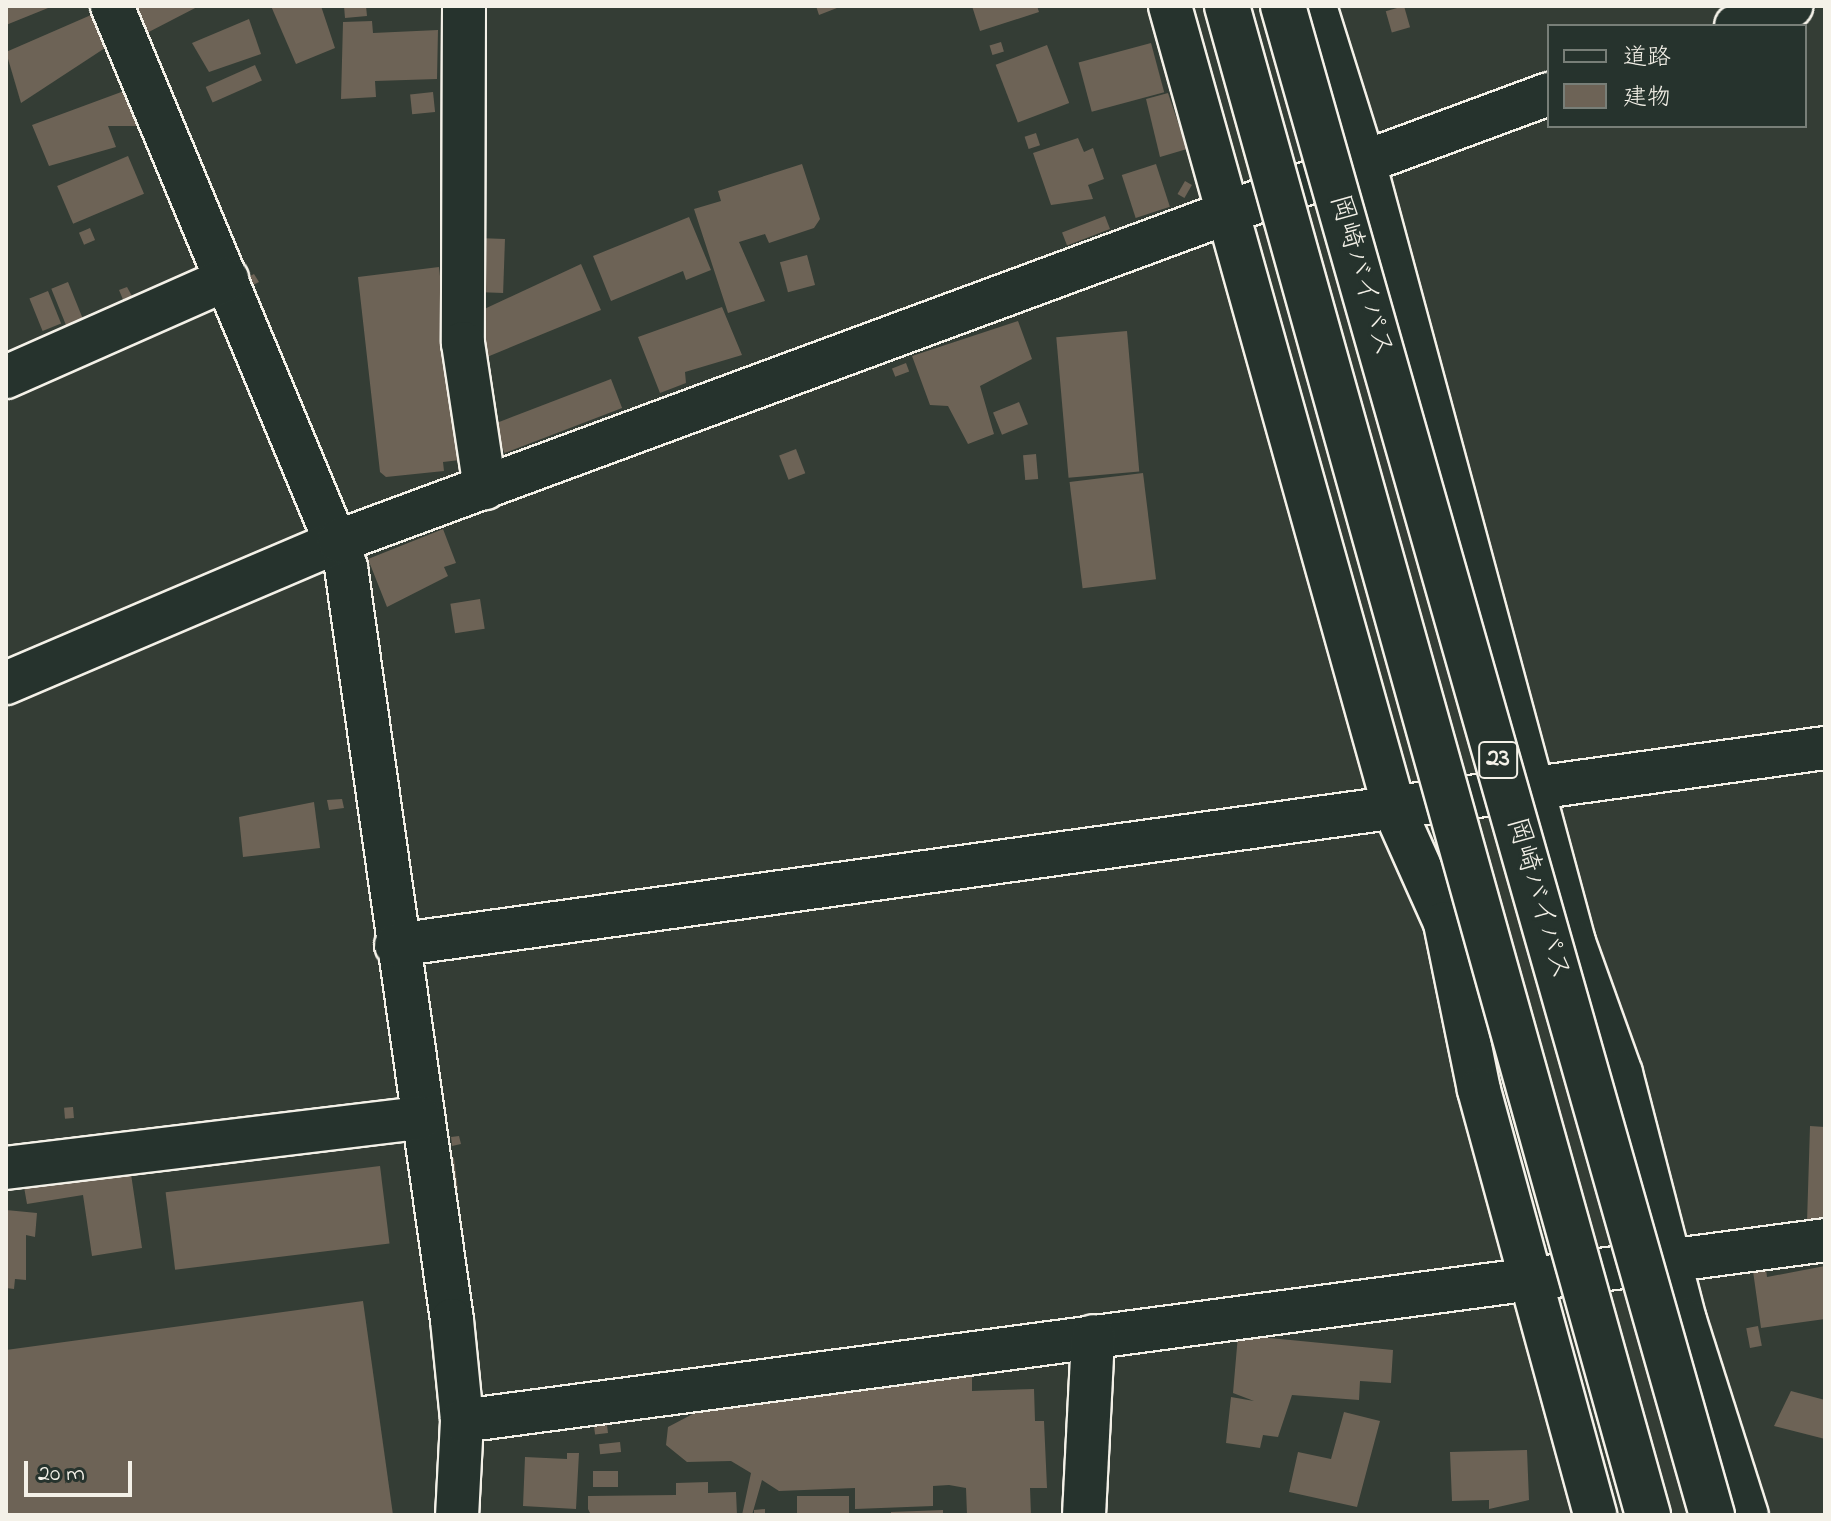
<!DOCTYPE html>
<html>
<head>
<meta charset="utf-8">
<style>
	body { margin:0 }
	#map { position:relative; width:1831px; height:1521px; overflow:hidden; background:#343d35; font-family:"Indie Flower","Klee One",sans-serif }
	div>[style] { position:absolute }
	.building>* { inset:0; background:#6d6356; transform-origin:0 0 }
	.roads { filter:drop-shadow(2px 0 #f4f1e8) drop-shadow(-2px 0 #f4f1e8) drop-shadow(0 2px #f4f1e8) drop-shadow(0 -2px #f4f1e8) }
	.minor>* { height:42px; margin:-21px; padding:0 21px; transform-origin:21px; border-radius:21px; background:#26332d }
	.bridges { filter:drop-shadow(2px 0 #f4f1e8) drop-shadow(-2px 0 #f4f1e8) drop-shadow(0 2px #f4f1e8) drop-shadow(0 -2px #f4f1e8) }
	.highway-bridge>* { height:44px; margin:-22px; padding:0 22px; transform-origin:22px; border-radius:22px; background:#26332d }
	span { translate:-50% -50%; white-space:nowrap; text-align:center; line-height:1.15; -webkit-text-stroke:7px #26332d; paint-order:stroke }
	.shield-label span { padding:2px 6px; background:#26332d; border:2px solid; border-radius:6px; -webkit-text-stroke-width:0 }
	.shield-label { font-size:26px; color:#f4f1e8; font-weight:700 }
	.street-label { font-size:28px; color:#f4f1e8 }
	.frame { position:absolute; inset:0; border:8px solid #f4f1e8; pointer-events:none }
	.legend { position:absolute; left:1547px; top:24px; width:260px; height:104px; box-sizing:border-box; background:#26332d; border:2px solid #787f78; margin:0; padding:10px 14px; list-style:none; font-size:24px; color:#f4f1e8 }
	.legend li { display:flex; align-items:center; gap:16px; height:40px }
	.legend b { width:40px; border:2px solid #787f78 }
	.scale { position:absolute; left:24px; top:1461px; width:108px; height:36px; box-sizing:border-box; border:4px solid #f4f1e8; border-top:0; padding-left:10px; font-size:24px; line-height:28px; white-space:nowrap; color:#f4f1e8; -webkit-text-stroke:6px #26332d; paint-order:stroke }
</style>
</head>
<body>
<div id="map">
	<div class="building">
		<div style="clip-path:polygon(6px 6px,53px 6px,6px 25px)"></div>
		<div style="clip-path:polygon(130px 6px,199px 6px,143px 35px)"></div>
		<div style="clip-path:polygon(271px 6px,321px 6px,335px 48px,296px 64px)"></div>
		<div style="clip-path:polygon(344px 6px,366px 6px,367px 16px,345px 18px)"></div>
		<div style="clip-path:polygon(816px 6px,842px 6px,819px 15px)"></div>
		<div style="clip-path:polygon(972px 6px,1037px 6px,1039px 12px,980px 31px)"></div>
		<div style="left:1404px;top:6px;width:22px;height:19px;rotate:74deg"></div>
		<div style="clip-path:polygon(91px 15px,105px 48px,21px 103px,6px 52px)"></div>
		<div style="clip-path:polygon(249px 19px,261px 54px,209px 72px,192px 43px)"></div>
		<div style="clip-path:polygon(372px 21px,373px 33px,438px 30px,437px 79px,375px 81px,376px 97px,341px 99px,343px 22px)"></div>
		<div style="left:1001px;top:42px;width:10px;height:12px;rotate:73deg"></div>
		<div style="left:1151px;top:43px;width:51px;height:75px;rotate:75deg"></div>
		<div style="left:1047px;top:45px;width:62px;height:55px;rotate:69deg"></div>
		<div style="left:255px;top:65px;width:17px;height:54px;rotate:66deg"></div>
		<div style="clip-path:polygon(124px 91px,137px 126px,108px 126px,116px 147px,49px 166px,32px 125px)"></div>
		<div style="left:433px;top:92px;width:20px;height:23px;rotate:84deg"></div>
		<div style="clip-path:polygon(1168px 93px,1187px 149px,1160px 157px,1146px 99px)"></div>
		<div style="left:1036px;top:133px;width:13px;height:12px;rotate:72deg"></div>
		<div style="clip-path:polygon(1078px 138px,1084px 152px,1093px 148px,1104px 179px,1088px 185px,1093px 199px,1051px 205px,1033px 153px)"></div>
		<div style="left:128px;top:156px;width:41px;height:77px;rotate:67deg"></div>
		<div style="clip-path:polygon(802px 164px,820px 219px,814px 228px,769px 243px,765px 234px,739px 242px,765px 301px,728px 313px,694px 209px,721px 201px,718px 191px)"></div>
		<div style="left:1156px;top:164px;width:45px;height:36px;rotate:72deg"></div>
		<div style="left:1185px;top:181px;width:8px;height:15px;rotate:30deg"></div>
		<div style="left:1105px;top:216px;width:14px;height:46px;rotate:69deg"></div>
		<div style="clip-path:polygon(689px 217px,711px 270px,686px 280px,683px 271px,611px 301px,593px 256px)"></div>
		<div style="left:90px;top:228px;width:13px;height:12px;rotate:67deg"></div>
		<div style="left:478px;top:238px;width:27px;height:54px;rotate:2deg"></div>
		<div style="left:807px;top:255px;width:31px;height:28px;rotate:75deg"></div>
		<div style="clip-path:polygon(581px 264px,601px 310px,487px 357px,480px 311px)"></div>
		<div style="clip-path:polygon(439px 267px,460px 460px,443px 462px,444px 471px,386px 477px,380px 472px,358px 277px)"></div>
		<div style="clip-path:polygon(254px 274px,259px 282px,251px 286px,246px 278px)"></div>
		<div style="left:68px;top:282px;width:41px;height:18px;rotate:68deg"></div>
		<div style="clip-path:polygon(127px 287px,133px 298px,124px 302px,119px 290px)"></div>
		<div style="left:48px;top:291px;width:35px;height:20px;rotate:68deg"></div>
		<div style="clip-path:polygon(722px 307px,742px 355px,685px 372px,686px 383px,660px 393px,638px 337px)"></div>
		<div style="clip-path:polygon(1018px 321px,1032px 359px,980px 386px,994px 434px,968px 444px,948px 406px,930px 405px,912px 356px)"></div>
		<div style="left:1127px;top:331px;width:141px;height:71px;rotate:85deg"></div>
		<div style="left:906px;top:363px;width:9px;height:15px;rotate:69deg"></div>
		<div style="left:611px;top:379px;width:31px;height:126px;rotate:69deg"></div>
		<div style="left:1019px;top:402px;width:24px;height:28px;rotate:68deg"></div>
		<div style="left:796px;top:449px;width:26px;height:18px;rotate:69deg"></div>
		<div style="left:1036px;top:454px;width:25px;height:13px;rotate:85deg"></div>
		<div style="left:1143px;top:473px;width:107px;height:74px;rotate:83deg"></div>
		<div style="clip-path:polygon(443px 529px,456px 563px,444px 567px,448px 576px,387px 607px,368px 559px)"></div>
		<div style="left:480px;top:599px;width:30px;height:30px;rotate:81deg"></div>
		<div style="clip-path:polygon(342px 799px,344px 808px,329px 810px,327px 800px)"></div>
		<div style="clip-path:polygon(314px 802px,320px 848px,243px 857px,239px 817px)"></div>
		<div style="left:73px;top:1107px;width:11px;height:9px;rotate:85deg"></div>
		<div style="clip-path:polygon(1810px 1126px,1825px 1127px,1825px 1220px,1807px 1222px)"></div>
		<div style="clip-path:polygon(459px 1136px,461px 1144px,452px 1146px,451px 1137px)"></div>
		<div style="left:454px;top:1158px;width:32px;height:5px;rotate:83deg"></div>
		<div style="left:380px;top:1166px;width:78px;height:216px;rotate:83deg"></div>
		<div style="clip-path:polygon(131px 1174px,142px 1248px,92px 1256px,83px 1195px,27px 1204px,24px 1187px)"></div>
		<div style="clip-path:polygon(6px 1210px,37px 1213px,35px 1237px,26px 1235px,26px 1280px,15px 1279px,14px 1289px,6px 1288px)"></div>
		<div style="clip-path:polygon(1825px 1266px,1825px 1319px,1761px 1328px,1753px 1271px,1766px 1269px,1767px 1277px)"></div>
		<div style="clip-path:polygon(363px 1301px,393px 1515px,6px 1515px,6px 1350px)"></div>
		<div style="left:1758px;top:1326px;width:20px;height:12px;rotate:79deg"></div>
		<div style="clip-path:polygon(1238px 1335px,1393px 1350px,1391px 1383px,1360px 1381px,1359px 1400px,1292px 1395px,1278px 1437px,1263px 1435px,1260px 1448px,1226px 1443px,1231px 1397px,1254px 1401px,1233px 1393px)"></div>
		<div style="clip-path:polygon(972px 1370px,972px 1391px,1034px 1389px,1035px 1421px,1044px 1421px,1047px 1488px,1030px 1488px,1031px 1515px,967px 1515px,966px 1488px,949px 1485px,933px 1486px,933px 1506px,855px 1509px,855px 1488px,779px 1491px,762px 1480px,752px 1515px,742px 1515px,751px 1473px,731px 1461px,687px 1462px,666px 1445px,668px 1427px,708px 1406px)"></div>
		<div style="clip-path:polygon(1791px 1391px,1825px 1400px,1825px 1439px,1774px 1426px)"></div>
		<div style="clip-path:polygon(1344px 1412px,1380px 1421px,1357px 1507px,1289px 1492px,1298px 1452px,1331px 1459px)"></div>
		<div style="left:607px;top:1425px;width:8px;height:13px;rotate:83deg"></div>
		<div style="left:620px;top:1442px;width:10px;height:21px;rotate:84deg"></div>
		<div style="clip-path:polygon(1527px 1450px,1529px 1500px,1489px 1509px,1489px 1500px,1452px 1501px,1450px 1452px)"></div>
		<div style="clip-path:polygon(567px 1453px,579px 1453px,576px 1509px,523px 1506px,525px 1457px,567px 1459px)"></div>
		<div style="left:618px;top:1471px;width:16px;height:25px;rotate:90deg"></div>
		<div style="clip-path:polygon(708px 1482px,708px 1493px,736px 1492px,737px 1515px,591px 1515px,588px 1509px,588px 1496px,676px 1495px,676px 1483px)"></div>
		<div style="left:849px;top:1496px;width:19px;height:52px;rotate:90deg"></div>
		<div style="clip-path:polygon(765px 1509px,765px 1515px,754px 1515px,754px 1510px)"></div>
		<div style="clip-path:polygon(943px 1510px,943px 1515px,891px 1515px,891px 1512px)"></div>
	</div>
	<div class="roads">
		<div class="minor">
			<div style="left:112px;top:6px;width:608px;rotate:67.36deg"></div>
			<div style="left:346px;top:567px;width:760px;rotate:81.99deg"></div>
			<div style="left:452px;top:1320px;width:101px;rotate:84.3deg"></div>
			<div style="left:462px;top:1421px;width:94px;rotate:93deg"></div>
			<div style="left:464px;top:6px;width:337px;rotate:90.2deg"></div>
			<div style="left:463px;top:343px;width:147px;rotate:81.4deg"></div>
			<div style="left:1170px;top:6px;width:836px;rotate:74.38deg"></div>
			<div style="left:1395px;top:811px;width:123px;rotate:65.9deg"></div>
			<div style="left:1445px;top:923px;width:170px;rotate:78.5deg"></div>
			<div style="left:1479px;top:1090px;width:441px;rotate:74.7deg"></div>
			<div style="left:1315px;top:6px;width:164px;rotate:72.6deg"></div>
			<div style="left:1364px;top:162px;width:808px;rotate:74.93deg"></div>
			<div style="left:1574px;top:942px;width:139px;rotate:70.3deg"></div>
			<div style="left:1621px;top:1073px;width:255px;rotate:75.5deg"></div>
			<div style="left:1685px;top:1320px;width:205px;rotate:72.4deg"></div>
			<div style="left:1736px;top:26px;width:59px;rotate:-20deg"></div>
			<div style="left:6px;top:377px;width:242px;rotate:-23.9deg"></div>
			<div style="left:6px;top:683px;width:362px;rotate:-23.1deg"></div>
			<div style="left:339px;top:541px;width:1290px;rotate:-20.28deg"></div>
			<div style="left:396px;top:945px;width:1443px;rotate:-7.85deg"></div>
			<div style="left:6px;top:1168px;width:418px;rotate:-6.9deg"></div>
			<div style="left:462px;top:1421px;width:1375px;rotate:-7.56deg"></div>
			<div style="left:1084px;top:1515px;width:179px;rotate:-87.1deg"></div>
		</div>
	</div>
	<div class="bridges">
		<div class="highway-bridge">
			<div style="left:1227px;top:6px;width:1567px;rotate:74.41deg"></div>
			<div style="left:1283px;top:6px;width:1569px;rotate:74.13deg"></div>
		</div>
	</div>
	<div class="shield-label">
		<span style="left:1498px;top:760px">23</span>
	</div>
	<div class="street-label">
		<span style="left:1360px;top:276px;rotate:74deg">岡崎バイパス</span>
		<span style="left:1537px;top:899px;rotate:74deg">岡崎バイパス</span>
	</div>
	<div class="frame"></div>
	<ul class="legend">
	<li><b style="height:10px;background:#26332d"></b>道路</li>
	<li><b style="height:22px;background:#6d6356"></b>建物</li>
	</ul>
	<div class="scale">20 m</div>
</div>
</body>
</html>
